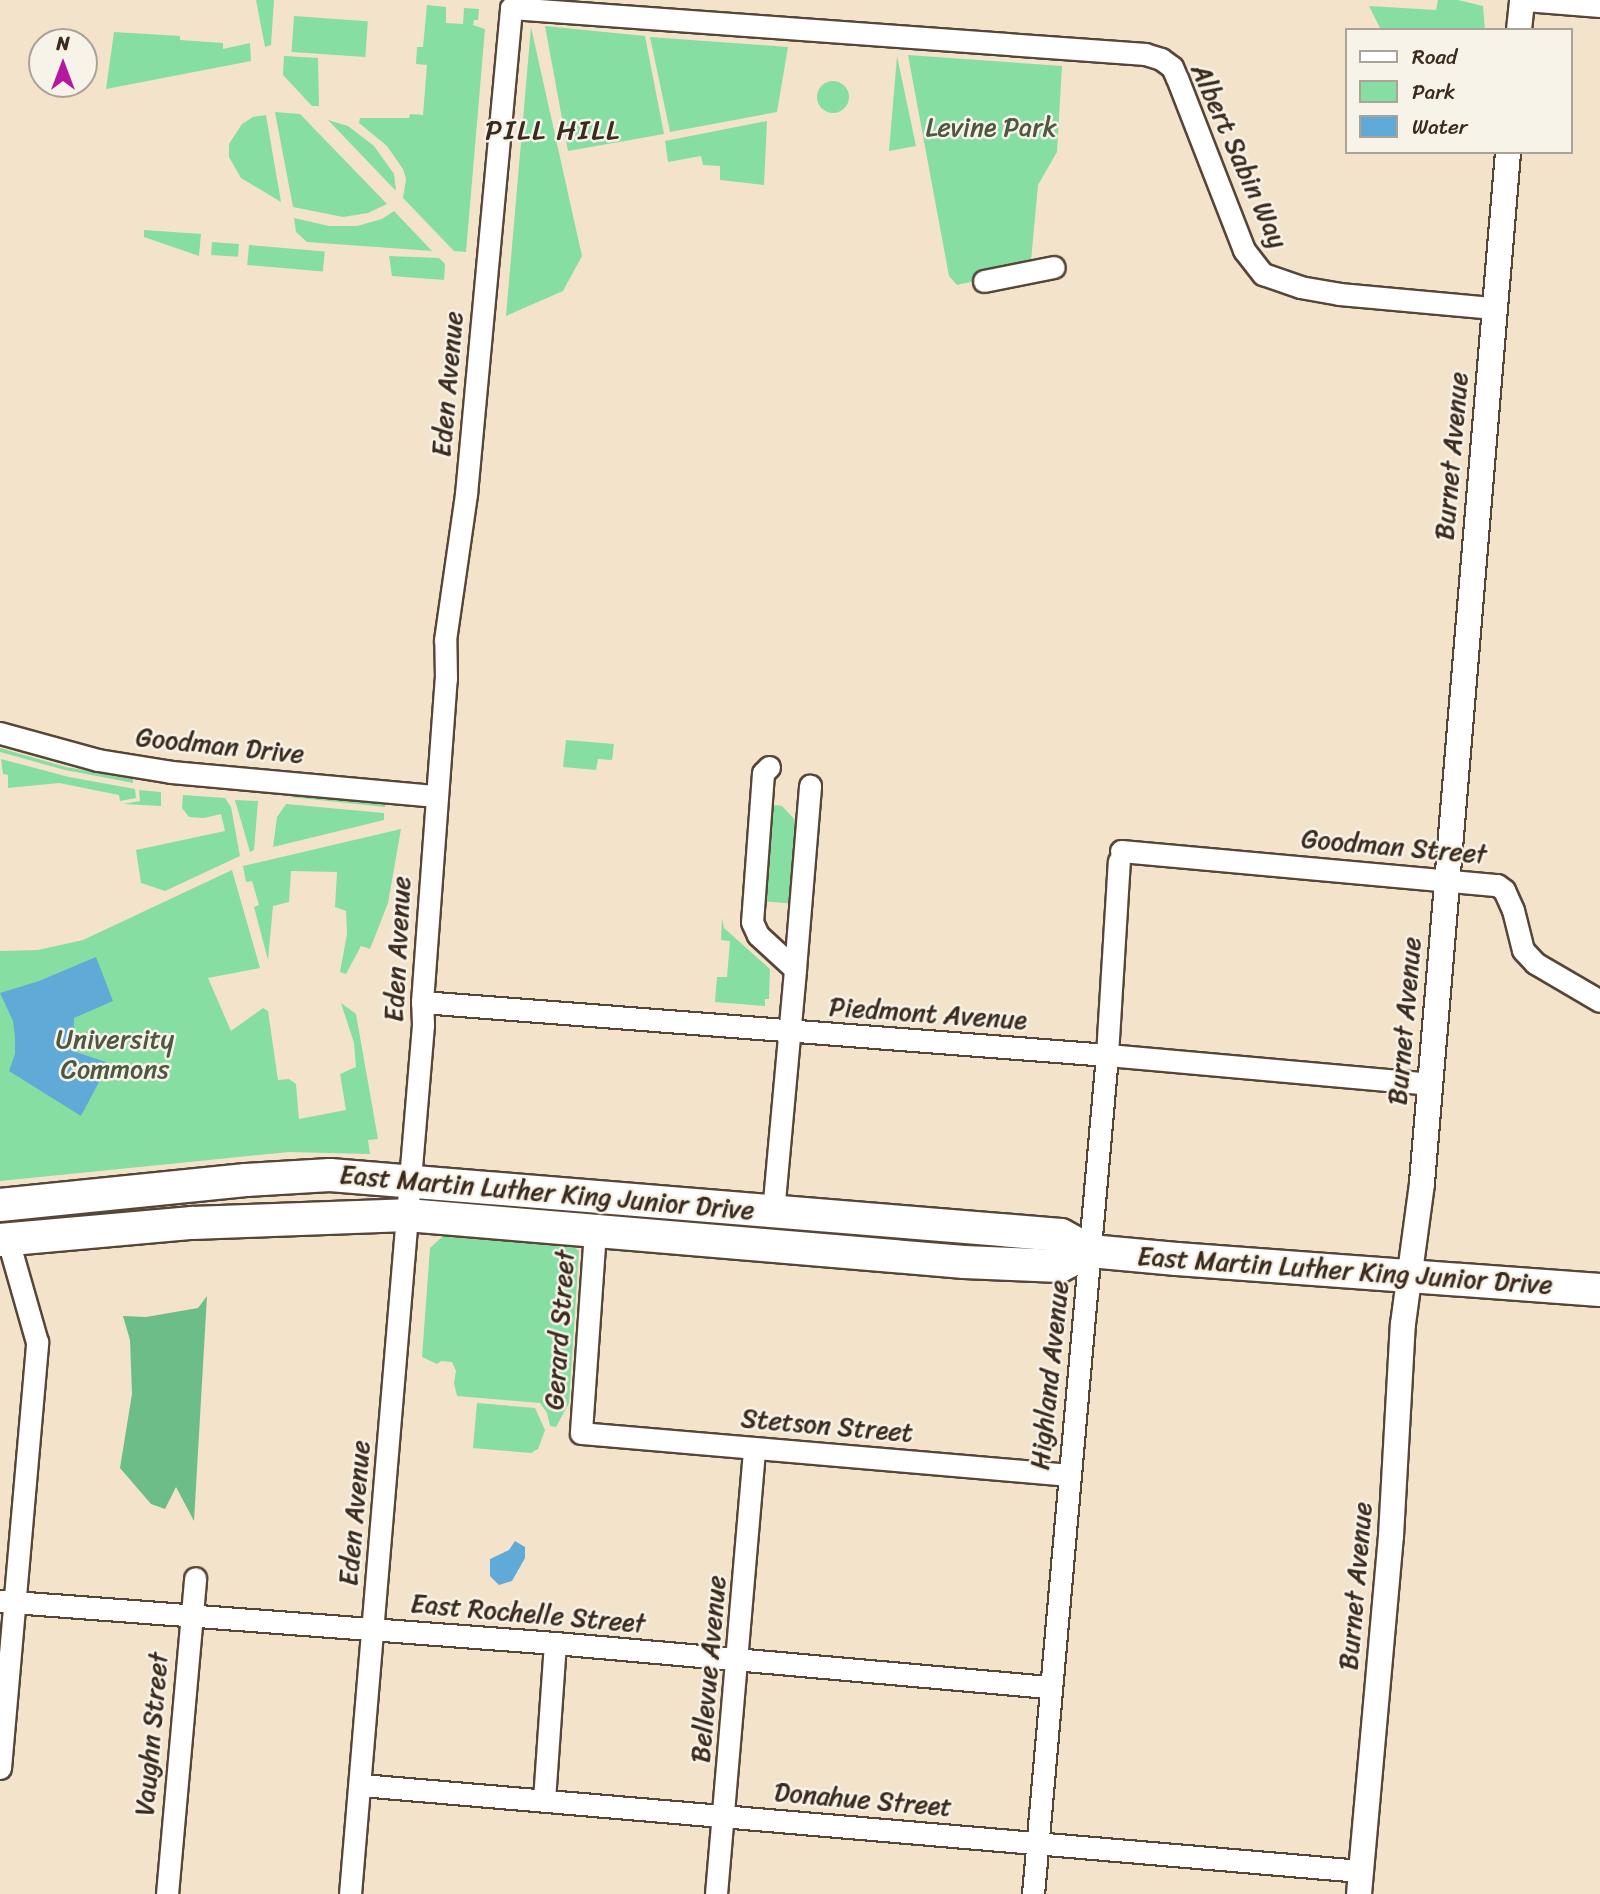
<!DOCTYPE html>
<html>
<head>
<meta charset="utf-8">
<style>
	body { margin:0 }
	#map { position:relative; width:1600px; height:1894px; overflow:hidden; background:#f3e3cb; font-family:Sriracha,sans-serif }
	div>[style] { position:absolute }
	.green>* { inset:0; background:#87dea2; transform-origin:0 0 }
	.round { border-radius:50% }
	.forest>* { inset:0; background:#6dbd88 }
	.water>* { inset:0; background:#60aad8 }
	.roads { filter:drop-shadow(2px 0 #574638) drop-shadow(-2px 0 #574638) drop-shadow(0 2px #574638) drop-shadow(0 -2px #574638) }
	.minor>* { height:21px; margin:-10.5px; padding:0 10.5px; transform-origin:10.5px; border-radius:10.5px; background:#fff }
	.tertiary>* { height:24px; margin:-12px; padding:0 12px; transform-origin:12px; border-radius:12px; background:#fff }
	.primary>* { height:32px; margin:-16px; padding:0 16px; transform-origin:16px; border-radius:16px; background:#fff }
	span { translate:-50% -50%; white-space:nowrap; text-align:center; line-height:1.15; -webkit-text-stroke:5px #f7f3e8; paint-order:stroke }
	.park-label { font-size:26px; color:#4e573f }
	.street-label { font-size:26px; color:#3b2a1e }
	.neighbourhood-label { font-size:28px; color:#3b2a1e; letter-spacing:2px }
	.legend { position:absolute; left:1345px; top:28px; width:228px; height:126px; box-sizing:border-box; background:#f7f3e8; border:2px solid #aca397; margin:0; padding:9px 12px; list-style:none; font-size:21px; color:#3b2a1e }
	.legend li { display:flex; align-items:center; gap:14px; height:35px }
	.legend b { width:35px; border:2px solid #aca397 }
	.north { position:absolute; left:28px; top:28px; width:70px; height:70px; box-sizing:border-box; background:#f7f3e8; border:2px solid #aca397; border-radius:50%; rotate:0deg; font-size:19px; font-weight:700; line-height:28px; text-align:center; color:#3b2a1e }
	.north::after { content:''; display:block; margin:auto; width:24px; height:32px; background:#b5179e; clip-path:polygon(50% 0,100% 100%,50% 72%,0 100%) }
</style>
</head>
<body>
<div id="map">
	<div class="green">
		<div style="clip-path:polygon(256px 0,274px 0,271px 45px,265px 47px)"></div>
		<div style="clip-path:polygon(1438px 0,1458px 0,1483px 6px,1485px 30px,1381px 30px,1369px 6px,1436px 10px)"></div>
		<div style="clip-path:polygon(427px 5px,446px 7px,446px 23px,463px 24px,464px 8px,479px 9px,478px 20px,474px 20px,473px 25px,485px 29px,466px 252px,454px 251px,403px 198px,406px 179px,403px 169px,387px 146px,359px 123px,360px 118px,409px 118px,410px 114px,423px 115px,427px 65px,416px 64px,417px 47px,423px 47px)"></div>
		<div style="left:294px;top:16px;width:74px;height:36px;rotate:4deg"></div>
		<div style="clip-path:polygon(545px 26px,645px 36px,664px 134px,568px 151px)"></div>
		<div style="clip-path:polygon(531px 27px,582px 256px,563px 291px,506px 316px)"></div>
		<div style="clip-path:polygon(114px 32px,180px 36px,180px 40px,223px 43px,223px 49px,250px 43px,251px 61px,106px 89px)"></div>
		<div style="clip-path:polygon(650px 37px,788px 47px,777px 112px,670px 132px)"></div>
		<div style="clip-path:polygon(908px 55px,1062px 66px,1057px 152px,1038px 185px,1031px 261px,1023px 270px,957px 285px,949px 276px)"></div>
		<div style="clip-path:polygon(284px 56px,318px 58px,319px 106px,312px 106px,283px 75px)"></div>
		<div style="clip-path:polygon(897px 56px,916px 146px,889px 151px)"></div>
		<div class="round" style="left:817px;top:81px;width:32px;height:32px"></div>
		<div style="clip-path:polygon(275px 112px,300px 114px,387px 204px,368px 213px,343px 217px,293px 207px)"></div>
		<div style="clip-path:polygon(266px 115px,281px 202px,241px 178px,229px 157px,229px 144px,242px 124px,253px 117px)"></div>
		<div style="clip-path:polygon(328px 120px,348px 126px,374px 146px,394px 174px,396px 191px)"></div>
		<div style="clip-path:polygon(767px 121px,764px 185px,720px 180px,720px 166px,703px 165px,701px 156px,668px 162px,665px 141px)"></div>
		<div style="clip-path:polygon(394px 211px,432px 251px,307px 242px,296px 232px,294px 218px,329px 226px,357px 226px,382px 219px)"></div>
		<div style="clip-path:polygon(144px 230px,201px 234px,199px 256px,144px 237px)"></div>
		<div style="left:212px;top:242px;width:27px;height:13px;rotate:4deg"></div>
		<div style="left:249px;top:245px;width:76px;height:20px;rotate:5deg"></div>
		<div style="clip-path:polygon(389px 256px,439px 258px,445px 264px,444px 280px,392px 276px)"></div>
		<div style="clip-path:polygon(566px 740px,614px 744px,612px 760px,598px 759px,596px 770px,563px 767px)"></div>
		<div style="clip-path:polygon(0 748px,66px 767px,133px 779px,133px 783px,65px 770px,0 752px)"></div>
		<div style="clip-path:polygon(1px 759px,69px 777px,135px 789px,136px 798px,120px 801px,119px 795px,59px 783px,8px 788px,8px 775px,3px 774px)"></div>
		<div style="clip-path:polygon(139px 790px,161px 792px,161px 806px,123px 804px,140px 801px)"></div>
		<div style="clip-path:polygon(294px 794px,385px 802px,385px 807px,290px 797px)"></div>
		<div style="clip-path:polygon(183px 795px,225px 798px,231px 807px,240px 856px,165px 891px,141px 883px,136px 850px,225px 831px,221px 814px,204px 818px,189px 817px,182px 808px)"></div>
		<div style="clip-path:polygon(235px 800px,258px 801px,254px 850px,250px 852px)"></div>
		<div style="clip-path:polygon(286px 804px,384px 813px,384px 820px,273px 847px,277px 817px)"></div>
		<div style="clip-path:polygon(775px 805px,782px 806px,798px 823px,795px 904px,762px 901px,771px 810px)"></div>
		<div style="clip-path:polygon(401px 829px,388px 903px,370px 949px,361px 946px,346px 974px,340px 972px,347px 934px,346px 911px,335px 907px,337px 872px,291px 871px,289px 902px,273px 906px,268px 960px,254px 907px,259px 905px,252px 881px,246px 882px,243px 866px)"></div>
		<div style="clip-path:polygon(232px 870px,260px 968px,208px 978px,231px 1031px,263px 1008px,268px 1011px,278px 1080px,289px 1079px,296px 1084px,299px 1119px,346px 1110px,340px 1074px,356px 1067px,354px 1043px,341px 1003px,356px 1014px,378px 1139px,368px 1140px,370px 1154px,289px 1152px,0 1181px,0 951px,38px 950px,83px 940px)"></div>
		<div style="clip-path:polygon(722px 918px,724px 928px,770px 969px,769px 999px,765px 999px,765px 1006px,715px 1002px,717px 977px,727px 977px,730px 941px,721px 940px)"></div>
		<div style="clip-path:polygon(443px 1236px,573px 1246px,579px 1251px,569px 1403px,556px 1427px,550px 1426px,547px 1413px,540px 1403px,457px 1396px,454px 1383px,456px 1371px,452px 1362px,441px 1361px,437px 1364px,422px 1357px,430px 1248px)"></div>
		<div style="clip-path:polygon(477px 1403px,535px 1408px,545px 1430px,538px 1449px,531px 1453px,473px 1448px)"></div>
	</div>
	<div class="forest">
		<div style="clip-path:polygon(207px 1296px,194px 1521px,176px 1487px,165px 1509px,151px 1504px,120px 1468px,132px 1394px,130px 1340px,123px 1316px,146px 1317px,198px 1308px)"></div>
	</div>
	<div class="water">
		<div style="clip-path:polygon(96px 957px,113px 1001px,74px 1018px,73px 1051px,109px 1063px,81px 1116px,9px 1071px,15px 1054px,15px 1037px,13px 1021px,0 993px,39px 981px)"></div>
		<div style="clip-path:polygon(515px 1541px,525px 1547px,525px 1558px,512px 1581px,499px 1585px,490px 1576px,490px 1559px,509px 1550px)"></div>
	</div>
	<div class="roads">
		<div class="minor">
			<div style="left:1525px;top:0;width:75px;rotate:4.6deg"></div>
			<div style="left:984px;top:281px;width:71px;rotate:-11.3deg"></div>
			<div style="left:0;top:733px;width:102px;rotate:15.4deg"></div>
			<div style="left:98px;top:760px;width:74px;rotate:9.3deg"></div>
			<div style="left:171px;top:772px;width:267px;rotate:5.2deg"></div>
			<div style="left:769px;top:767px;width:8px;rotate:135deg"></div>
			<div style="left:763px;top:773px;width:149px;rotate:94.2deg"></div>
			<div style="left:752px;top:922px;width:14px;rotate:65deg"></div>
			<div style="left:758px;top:935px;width:50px;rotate:42.6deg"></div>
			<div style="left:795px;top:969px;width:184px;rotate:-85.3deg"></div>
			<div style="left:1121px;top:851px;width:378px;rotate:5.2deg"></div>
			<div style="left:1497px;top:885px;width:9px;rotate:36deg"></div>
			<div style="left:1504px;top:890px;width:22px;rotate:66deg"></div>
			<div style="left:1513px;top:910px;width:41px;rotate:76deg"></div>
			<div style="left:1523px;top:950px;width:18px;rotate:47deg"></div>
			<div style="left:1535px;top:963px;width:75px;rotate:30.3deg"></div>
			<div style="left:422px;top:1002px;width:687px;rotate:4.42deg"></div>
			<div style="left:1107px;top:1055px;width:324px;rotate:5.1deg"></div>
			<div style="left:773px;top:1212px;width:244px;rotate:-84.8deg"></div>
			<div style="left:595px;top:1231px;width:202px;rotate:94deg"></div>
			<div style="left:581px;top:1433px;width:489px;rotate:4.9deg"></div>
			<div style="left:0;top:1601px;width:557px;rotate:4.33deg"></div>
			<div style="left:555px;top:1643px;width:497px;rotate:5.1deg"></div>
			<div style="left:0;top:1768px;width:428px;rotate:-85deg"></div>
			<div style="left:37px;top:1342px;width:106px;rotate:-105.9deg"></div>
			<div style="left:361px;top:1785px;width:1004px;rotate:4.92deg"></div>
			<div style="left:544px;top:1800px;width:157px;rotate:-86deg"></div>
			<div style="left:167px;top:1894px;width:317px;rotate:-84.9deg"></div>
			<div style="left:350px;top:1894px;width:872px;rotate:-85.2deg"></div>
			<div style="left:423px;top:1025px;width:23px;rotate:-92deg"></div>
			<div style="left:422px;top:1002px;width:324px;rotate:-85.8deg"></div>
			<div style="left:446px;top:679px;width:39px;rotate:-91deg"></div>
			<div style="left:445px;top:640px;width:148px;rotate:-81.8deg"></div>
			<div style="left:466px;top:494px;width:488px;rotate:-84.7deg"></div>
			<div style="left:511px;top:8px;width:636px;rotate:4.15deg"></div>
			<div style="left:1145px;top:54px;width:17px;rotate:17deg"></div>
			<div style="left:1161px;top:59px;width:14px;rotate:36deg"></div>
			<div style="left:1172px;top:67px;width:12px;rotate:66deg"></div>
			<div style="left:1177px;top:78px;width:185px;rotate:68.7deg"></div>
			<div style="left:1244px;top:250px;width:31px;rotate:52deg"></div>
			<div style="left:1263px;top:274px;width:39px;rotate:19deg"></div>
			<div style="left:1300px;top:287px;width:40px;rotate:10deg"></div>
			<div style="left:1339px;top:294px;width:156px;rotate:5.2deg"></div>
			<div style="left:716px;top:1894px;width:447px;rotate:-85.1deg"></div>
			<div style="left:1033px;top:1894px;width:842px;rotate:-84.96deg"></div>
			<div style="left:1107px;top:1055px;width:194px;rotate:-86.5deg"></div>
		</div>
		<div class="tertiary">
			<div style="left:1519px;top:30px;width:30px;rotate:-84deg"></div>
			<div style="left:1359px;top:1894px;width:359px;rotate:-84.9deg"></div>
			<div style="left:1391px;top:1536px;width:212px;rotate:-86.8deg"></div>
			<div style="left:1403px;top:1324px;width:142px;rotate:-82.3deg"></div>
			<div style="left:1422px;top:1183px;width:1035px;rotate:-85.23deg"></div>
		</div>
		<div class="primary">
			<div style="left:0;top:1205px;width:247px;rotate:-5.8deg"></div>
			<div style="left:246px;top:1180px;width:84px;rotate:-3.4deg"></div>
			<div style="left:330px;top:1175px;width:733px;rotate:4.69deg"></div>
			<div style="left:1061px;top:1235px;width:33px;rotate:29deg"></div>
			<div style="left:1090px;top:1251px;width:87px;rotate:5.3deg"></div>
			<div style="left:1177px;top:1259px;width:424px;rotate:4.2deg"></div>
			<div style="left:0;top:1240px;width:193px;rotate:-5.1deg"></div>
			<div style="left:192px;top:1223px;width:215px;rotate:-2.1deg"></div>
			<div style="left:407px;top:1215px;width:559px;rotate:4.82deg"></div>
			<div style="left:964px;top:1262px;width:96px;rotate:2.4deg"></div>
			<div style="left:1060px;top:1266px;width:34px;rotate:-27deg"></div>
		</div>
	</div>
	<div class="park-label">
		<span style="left:991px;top:128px">Levine Park</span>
		<span style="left:115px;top:1055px">University<br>Commons</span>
	</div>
	<div class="street-label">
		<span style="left:1239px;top:156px;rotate:66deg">Albert Sabin Way</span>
		<span style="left:448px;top:384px;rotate:-85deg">Eden Avenue</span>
		<span style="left:1452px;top:456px;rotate:-85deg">Burnet Avenue</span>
		<span style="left:220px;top:746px;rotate:6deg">Goodman Drive</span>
		<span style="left:1394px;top:847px;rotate:5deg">Goodman Street</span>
		<span style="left:398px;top:949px;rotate:-87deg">Eden Avenue</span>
		<span style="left:928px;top:1014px;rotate:4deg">Piedmont Avenue</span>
		<span style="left:1405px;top:1021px;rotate:-85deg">Burnet Avenue</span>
		<span style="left:547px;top:1193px;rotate:5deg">East Martin Luther King Junior Drive</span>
		<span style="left:1345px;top:1271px;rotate:4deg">East Martin Luther King Junior Drive</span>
		<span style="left:560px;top:1330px;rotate:-86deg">Gerard Street</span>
		<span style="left:1050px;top:1375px;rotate:-84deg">Highland Avenue</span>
		<span style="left:827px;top:1426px;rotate:5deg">Stetson Street</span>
		<span style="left:355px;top:1513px;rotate:-85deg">Eden Avenue</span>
		<span style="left:1356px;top:1586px;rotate:-85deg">Burnet Avenue</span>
		<span style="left:528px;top:1614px;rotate:5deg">East Rochelle Street</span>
		<span style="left:709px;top:1669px;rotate:-85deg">Bellevue Avenue</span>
		<span style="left:152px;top:1734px;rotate:-85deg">Vaughn Street</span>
		<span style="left:863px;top:1800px;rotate:5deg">Donahue Street</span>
	</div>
	<div class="neighbourhood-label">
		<span style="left:553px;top:130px">PILL HILL</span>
	</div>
	<ul class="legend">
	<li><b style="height:9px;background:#fff"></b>Road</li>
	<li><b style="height:19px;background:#87dea2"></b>Park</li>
	<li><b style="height:19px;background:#60aad8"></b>Water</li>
	</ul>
	<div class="north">N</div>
</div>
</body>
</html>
